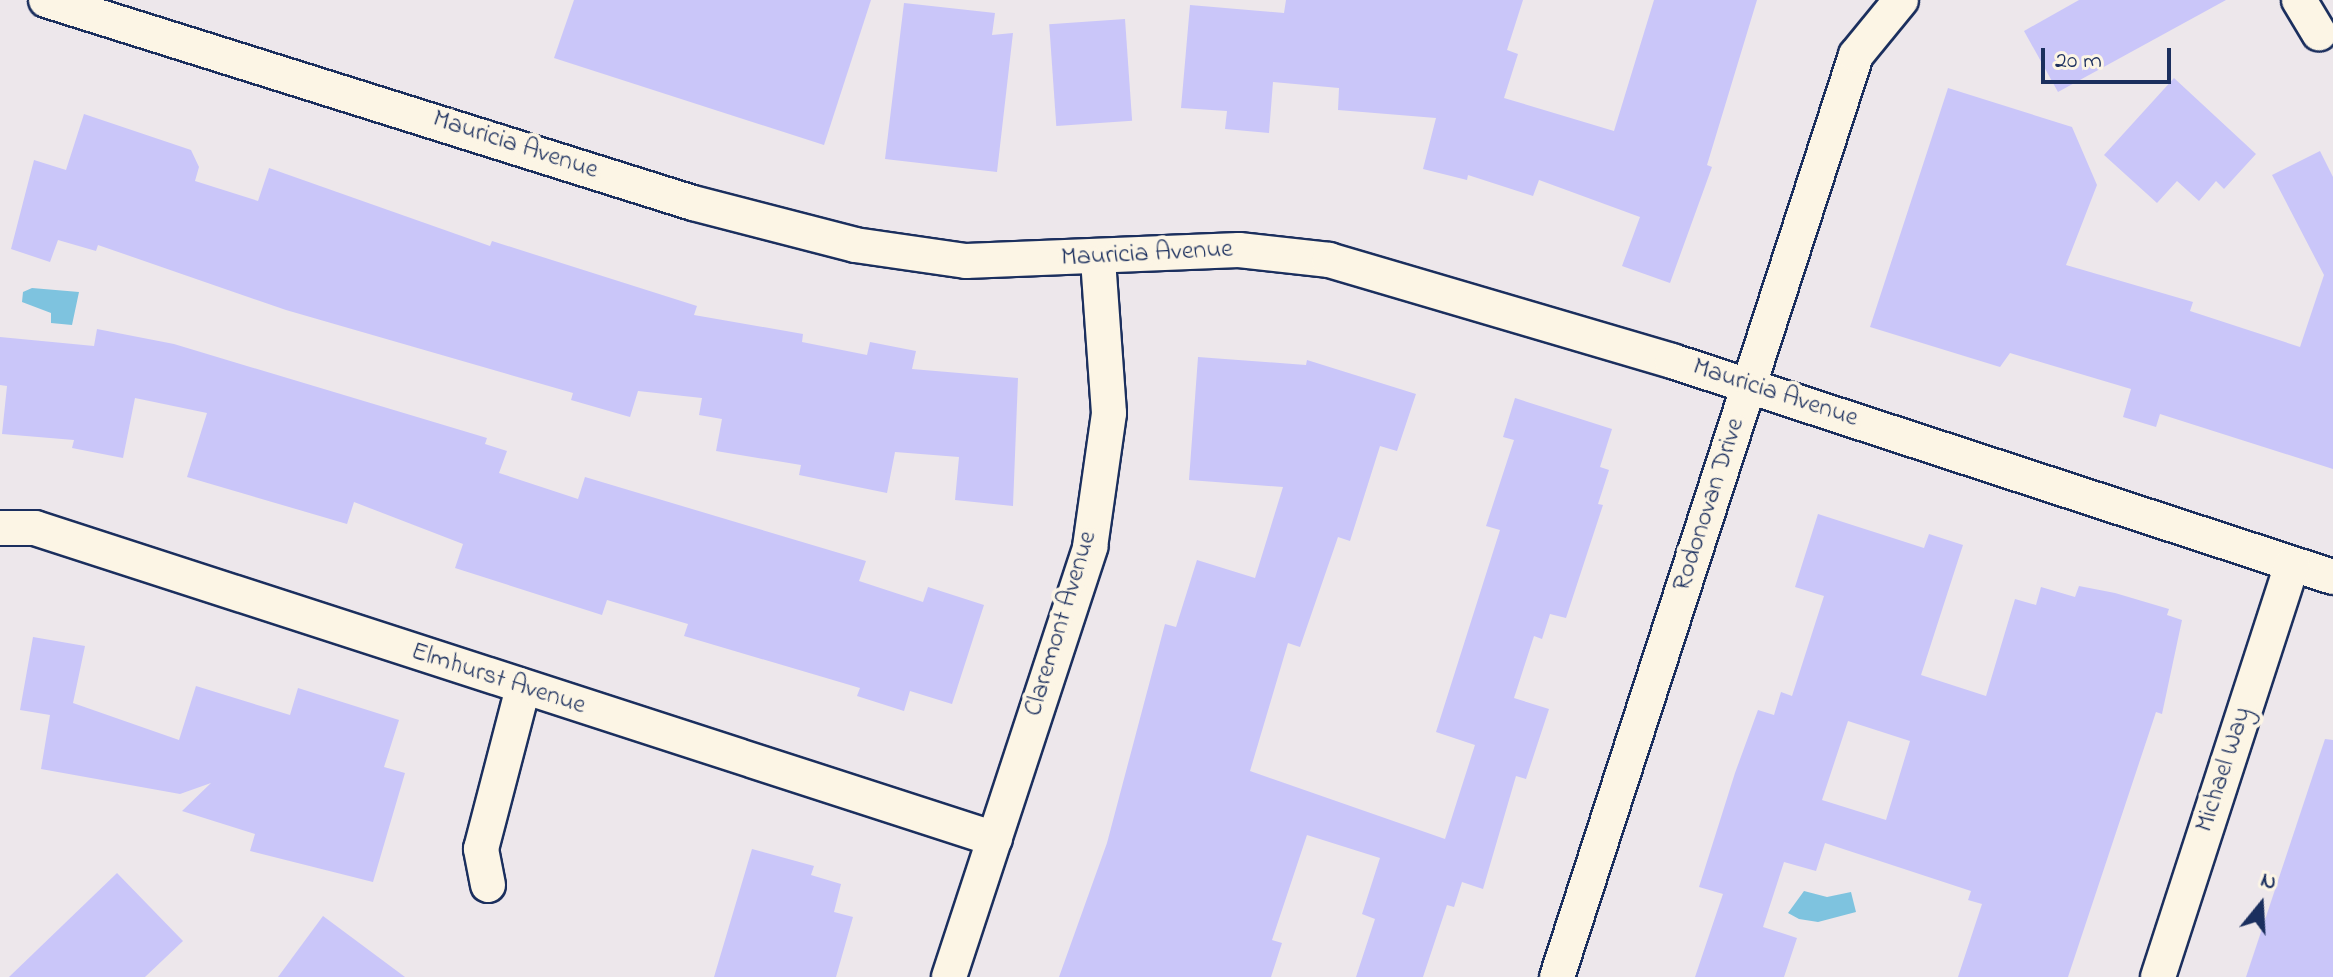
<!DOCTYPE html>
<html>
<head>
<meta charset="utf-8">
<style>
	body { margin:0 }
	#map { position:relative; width:2333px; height:977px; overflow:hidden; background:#ede7eb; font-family:"Indie Flower",sans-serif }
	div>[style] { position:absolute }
	.water>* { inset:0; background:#7ec3df }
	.building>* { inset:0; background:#cac6f9; transform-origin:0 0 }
	.roads { filter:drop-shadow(2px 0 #1b2f5e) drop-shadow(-2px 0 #1b2f5e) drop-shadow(0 2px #1b2f5e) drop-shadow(0 -2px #1b2f5e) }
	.street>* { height:34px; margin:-17px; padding:0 17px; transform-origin:17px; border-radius:17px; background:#fcf5e5 }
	span { translate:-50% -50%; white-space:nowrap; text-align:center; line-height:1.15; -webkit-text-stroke:8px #fcf5e5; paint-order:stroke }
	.street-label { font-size:26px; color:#1b2f5e }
	.north { position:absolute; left:2221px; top:865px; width:80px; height:80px; -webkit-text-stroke:6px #fcf5e5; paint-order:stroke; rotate:18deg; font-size:22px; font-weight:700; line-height:32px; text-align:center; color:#1b2f5e }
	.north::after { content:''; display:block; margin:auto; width:28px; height:36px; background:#1b2f5e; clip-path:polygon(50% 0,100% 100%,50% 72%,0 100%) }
	.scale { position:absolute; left:2041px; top:48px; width:130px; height:36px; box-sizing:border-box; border:4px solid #1b2f5e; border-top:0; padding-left:10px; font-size:24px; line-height:28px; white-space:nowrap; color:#1b2f5e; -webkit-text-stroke:6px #fcf5e5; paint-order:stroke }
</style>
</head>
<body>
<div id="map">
	<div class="water">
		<div style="clip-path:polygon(32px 288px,79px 292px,72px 325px,51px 323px,51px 313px,22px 302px,23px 292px)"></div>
		<div style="clip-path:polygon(1804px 891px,1827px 897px,1851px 892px,1856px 912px,1818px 922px,1799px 919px,1788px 913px)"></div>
	</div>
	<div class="building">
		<div style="clip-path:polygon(574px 0,871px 0,824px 145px,554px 58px)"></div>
		<div style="clip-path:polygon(1286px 0,1523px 0,1507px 50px,1518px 54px,1504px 98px,1614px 131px,1654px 0,1757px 0,1707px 165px,1712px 167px,1670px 283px,1622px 266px,1640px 217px,1539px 180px,1533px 196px,1468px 175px,1467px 180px,1423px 169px,1436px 118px,1338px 110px,1339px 88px,1273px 82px,1269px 133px,1225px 129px,1227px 111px,1181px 108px,1190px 5px,1284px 13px)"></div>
		<div style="clip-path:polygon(2079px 0,2226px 0,2058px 92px,2024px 31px)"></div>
		<div style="clip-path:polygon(904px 3px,995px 13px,992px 35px,1013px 33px,997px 172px,885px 159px)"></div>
		<div style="left:1125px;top:19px;width:102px;height:76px;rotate:86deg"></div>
		<div style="clip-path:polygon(2174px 78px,2256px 154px,2224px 189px,2216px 181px,2199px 201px,2177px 181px,2157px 203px,2104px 155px)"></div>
		<div style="clip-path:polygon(1948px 88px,2072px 127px,2097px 185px,2066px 265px,2193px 302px,2190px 311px,2300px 347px,2324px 275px,2272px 175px,2320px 151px,2333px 177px,2333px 469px,2160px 414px,2156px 427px,2123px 417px,2131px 389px,2010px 353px,2000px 367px,1870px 327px)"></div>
		<div style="clip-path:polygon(84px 114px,191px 150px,199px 167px,195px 181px,258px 201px,269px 168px,490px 246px,492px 241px,697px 306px,694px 315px,803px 334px,802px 342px,867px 355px,870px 342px,916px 351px,912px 369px,1018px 378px,1013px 506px,955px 500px,959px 457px,895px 452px,887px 493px,799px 475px,801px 465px,716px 451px,722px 419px,699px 415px,702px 398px,638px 391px,630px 417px,571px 400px,573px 393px,286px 310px,98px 245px,96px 251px,58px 240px,50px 262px,11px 249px,34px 160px,66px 170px)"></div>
		<div style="clip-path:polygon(97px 329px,174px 344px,487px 438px,485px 444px,507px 451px,499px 473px,578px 499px,585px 477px,866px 561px,859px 581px,923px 602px,928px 587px,984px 605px,952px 704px,910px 691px,904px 711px,857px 696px,860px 688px,684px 636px,688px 624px,607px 600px,602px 615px,455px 568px,463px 544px,354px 502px,347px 524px,187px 477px,207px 413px,135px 398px,123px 458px,72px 448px,74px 440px,2px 434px,7px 386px,0 385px,0 337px,94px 346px)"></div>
		<div style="clip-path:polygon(1198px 357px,1306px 365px,1307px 360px,1416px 394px,1397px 451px,1380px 446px,1350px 541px,1338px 537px,1300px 647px,1288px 643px,1250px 771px,1445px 839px,1475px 745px,1436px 732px,1500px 530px,1486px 526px,1514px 440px,1503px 437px,1515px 398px,1612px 429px,1600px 467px,1609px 470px,1598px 504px,1603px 505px,1566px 618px,1550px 614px,1542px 639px,1534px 636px,1514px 698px,1549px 709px,1526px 779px,1516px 776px,1483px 889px,1462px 882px,1454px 907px,1447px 905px,1423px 977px,1356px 977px,1375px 919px,1362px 914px,1380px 858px,1307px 835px,1272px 940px,1282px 943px,1271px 977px,1059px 977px,1107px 843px,1165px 624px,1176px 627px,1197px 560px,1255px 578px,1283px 487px,1189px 480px)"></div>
		<div style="clip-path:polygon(evenodd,1818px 514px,1924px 548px,1929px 534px,1963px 545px,1921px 675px,1986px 696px,2015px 599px,2036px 605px,2041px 587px,2075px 597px,2079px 586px,2115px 593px,2169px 609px,2167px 615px,2182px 620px,2162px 714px,2156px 712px,2068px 977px,1958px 977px,1982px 904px,1968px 900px,1971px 891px,1825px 843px,1816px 871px,1784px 862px,1763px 927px,1797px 938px,1784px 977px,1695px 977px,1723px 894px,1699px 887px,1735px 773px,1758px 710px,1774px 715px,1781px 692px,1792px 696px,1824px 596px,1795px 587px,1818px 514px,1848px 721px,1910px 741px,1886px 820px,1822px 800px,1848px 721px)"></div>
		<div style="clip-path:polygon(33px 637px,85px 646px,73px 703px,179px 740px,196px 686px,290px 715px,298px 688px,399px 720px,384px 767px,405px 773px,373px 882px,250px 851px,255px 834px,182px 811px,211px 783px,180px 794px,41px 769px,50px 715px,20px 710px)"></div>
		<div style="clip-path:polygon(2325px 739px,2333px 740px,2333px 977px,2246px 977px)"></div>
		<div style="clip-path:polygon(752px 849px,814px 866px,811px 875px,841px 884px,834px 912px,853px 917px,836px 977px,714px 977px)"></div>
		<div style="clip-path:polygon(117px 873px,183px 941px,145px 977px,9px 977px)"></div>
		<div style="clip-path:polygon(323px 916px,405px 977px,278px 977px)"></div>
	</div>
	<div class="roads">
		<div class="street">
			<div style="left:46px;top:0;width:678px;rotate:17.42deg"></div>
			<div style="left:693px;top:203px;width:167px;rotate:14.5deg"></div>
			<div style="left:855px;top:245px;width:112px;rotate:8.2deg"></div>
			<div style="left:966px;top:261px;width:273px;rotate:-2.3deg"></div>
			<div style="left:1239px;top:250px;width:91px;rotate:6.3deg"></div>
			<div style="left:1329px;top:260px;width:358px;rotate:16.4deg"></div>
			<div style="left:1672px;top:361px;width:695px;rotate:18.1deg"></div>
			<div style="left:2299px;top:0;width:39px;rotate:59deg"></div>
			<div style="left:0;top:528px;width:35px"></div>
			<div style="left:35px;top:528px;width:1009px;rotate:17.95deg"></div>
			<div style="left:488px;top:885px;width:37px;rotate:-101deg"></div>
			<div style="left:481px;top:849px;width:166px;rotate:-75.4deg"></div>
			<div style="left:949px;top:977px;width:453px;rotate:-71.8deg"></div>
			<div style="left:1090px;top:547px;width:135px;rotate:-81.9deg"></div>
			<div style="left:1109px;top:413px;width:154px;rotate:-94.1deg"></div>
			<div style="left:1557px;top:977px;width:969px;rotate:-72.03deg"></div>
			<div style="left:1856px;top:55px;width:71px;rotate:-50.7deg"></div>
			<div style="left:2158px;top:977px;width:434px;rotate:-72deg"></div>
		</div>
	</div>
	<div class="street-label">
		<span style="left:515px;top:146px;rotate:18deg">Mauricia Avenue</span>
		<span style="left:1147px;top:255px;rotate:-3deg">Mauricia Avenue</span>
		<span style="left:1775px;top:394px;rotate:18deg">Mauricia Avenue</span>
		<span style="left:1710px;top:505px;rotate:-72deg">Rodonovan Drive</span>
		<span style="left:1062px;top:624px;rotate:-73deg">Claremont Avenue</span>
		<span style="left:498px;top:680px;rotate:18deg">Elmhurst Avenue</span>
		<span style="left:2225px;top:770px;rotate:-72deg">Michael Way</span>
	</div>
	<div class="north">N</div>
	<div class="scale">20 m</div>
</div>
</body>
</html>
